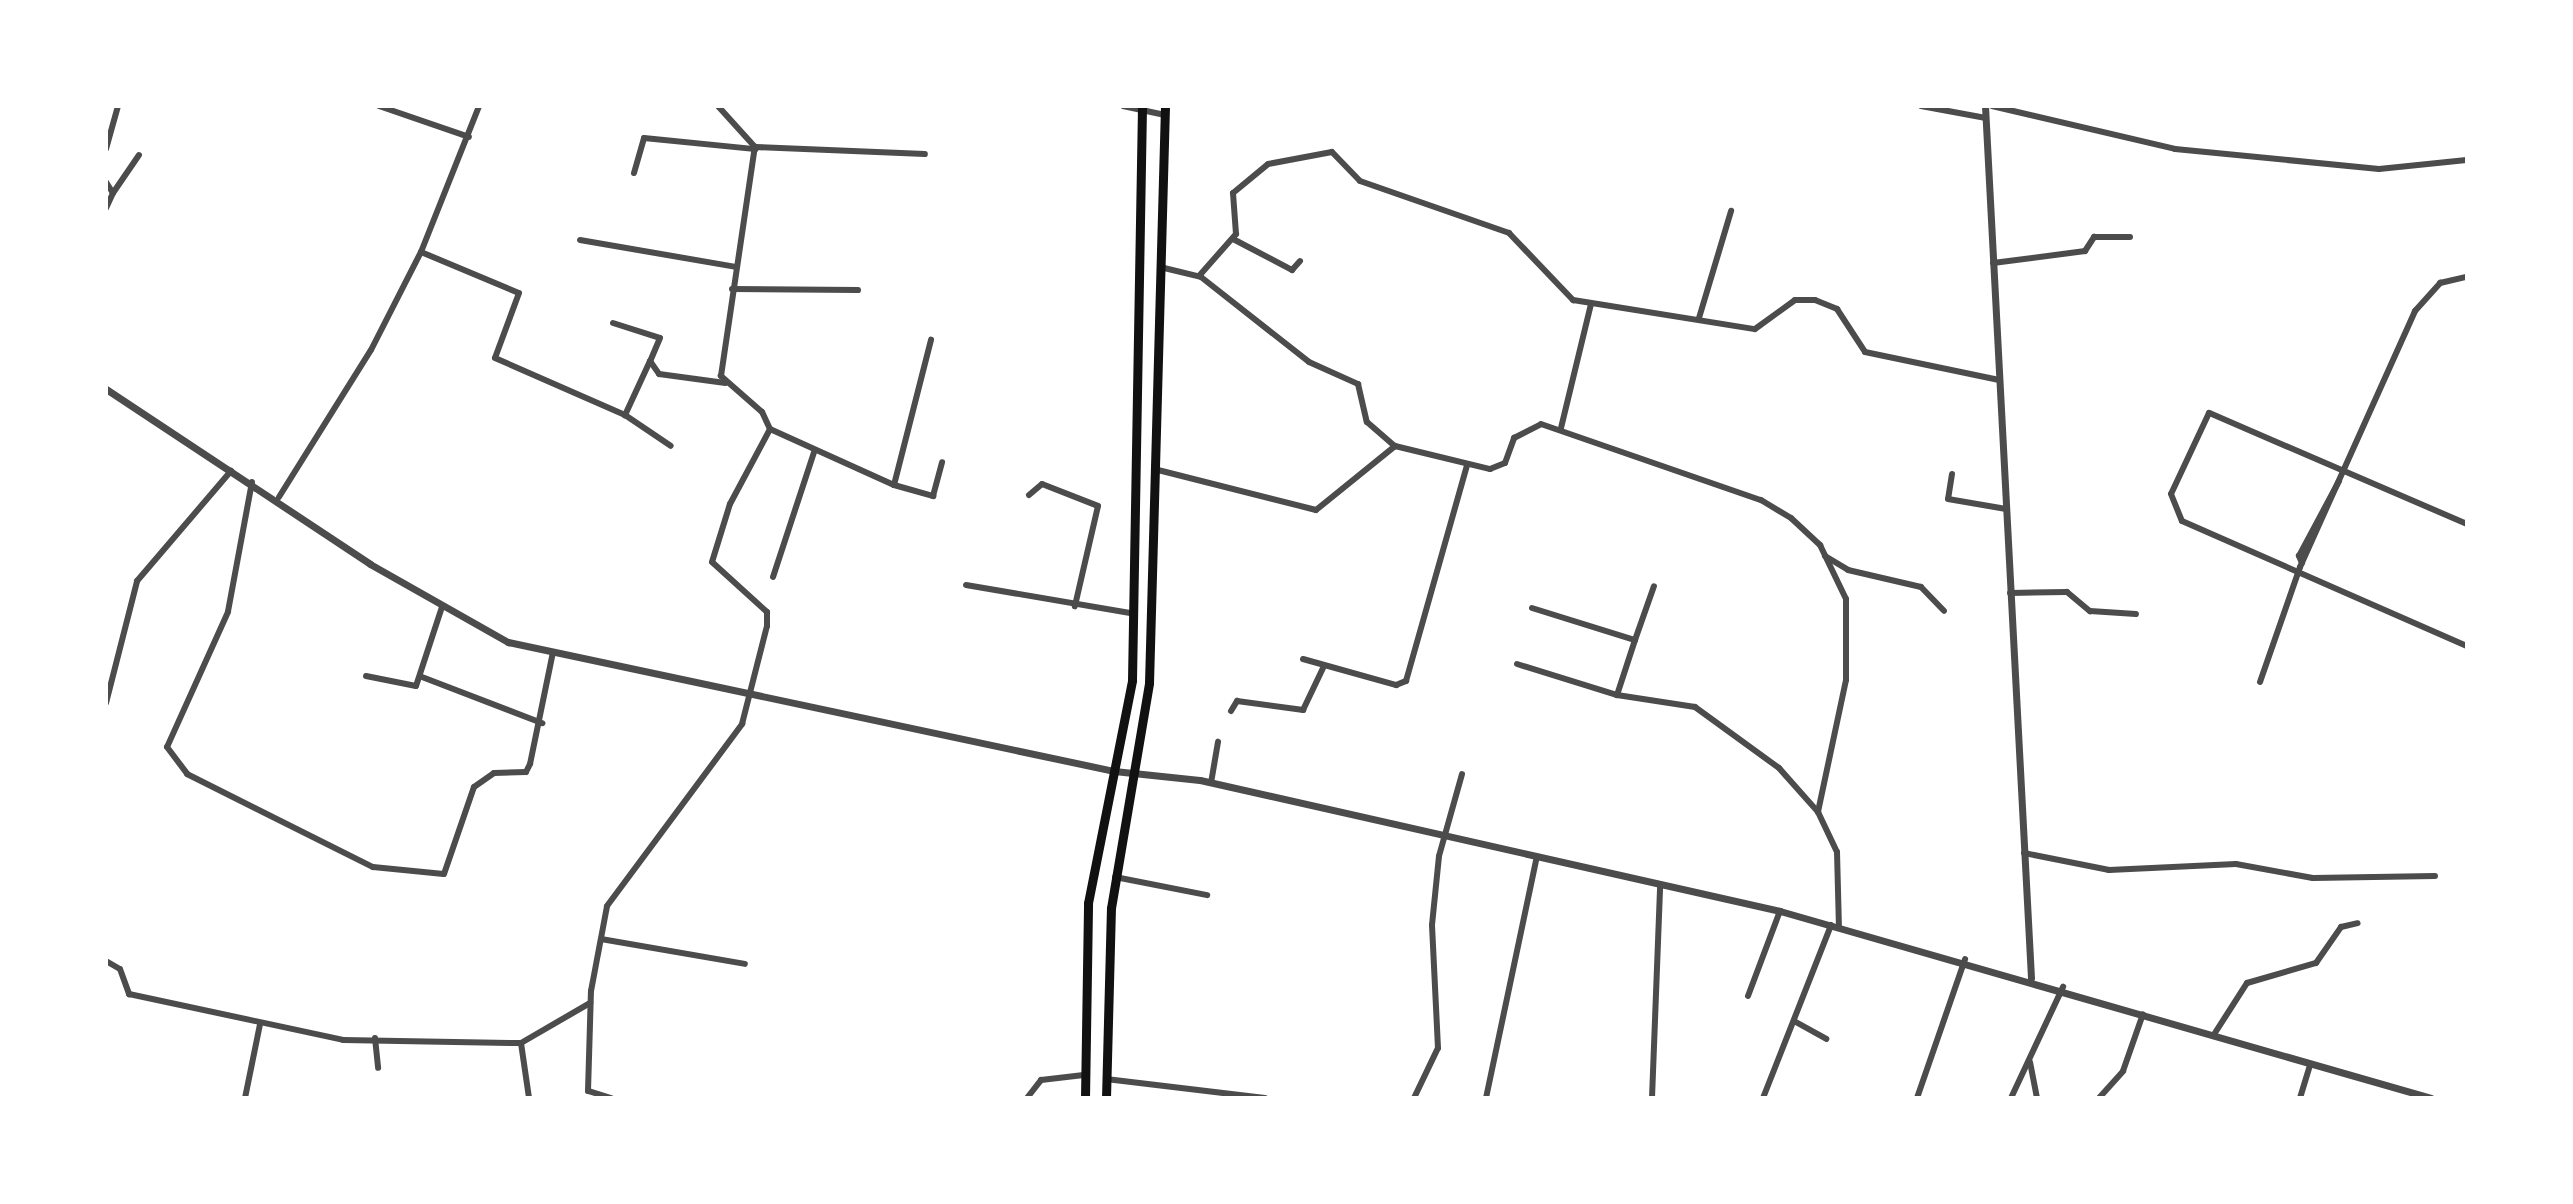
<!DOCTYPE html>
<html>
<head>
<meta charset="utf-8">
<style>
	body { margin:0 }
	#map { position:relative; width:2573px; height:1204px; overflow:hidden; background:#fff; font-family:"Fira Sans",sans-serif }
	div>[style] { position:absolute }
	.minor>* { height:6px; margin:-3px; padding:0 3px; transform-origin:3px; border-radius:3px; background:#4c4c4c }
	.tertiary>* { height:7px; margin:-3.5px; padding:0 3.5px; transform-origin:3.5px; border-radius:3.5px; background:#4c4c4c }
	.primary>* { height:9px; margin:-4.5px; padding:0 4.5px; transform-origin:4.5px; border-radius:4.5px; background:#111 }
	span { translate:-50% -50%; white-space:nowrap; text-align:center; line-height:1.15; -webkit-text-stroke:6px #fff; paint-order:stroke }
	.frame { position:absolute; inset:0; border:108px solid #fff; pointer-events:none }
</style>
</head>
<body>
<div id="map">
	<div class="minor">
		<div style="left:379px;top:106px;width:95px;rotate:19deg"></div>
		<div style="left:1123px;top:106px;width:43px;rotate:12.1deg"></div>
		<div style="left:1921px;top:106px;width:66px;rotate:10.5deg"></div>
		<div style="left:1992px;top:106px;width:188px;rotate:13.2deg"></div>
		<div style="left:2175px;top:149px;width:205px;rotate:5.6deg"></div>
		<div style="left:2379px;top:169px;width:88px;rotate:-5.8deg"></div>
		<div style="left:755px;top:147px;width:170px;rotate:2.4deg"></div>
		<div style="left:106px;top:149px;width:45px;rotate:-74.4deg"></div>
		<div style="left:634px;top:173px;width:36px;rotate:-74deg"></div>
		<div style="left:644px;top:138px;width:112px;rotate:5.7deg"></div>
		<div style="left:106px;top:182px;width:13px;rotate:58deg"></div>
		<div style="left:113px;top:193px;width:17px;rotate:115deg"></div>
		<div style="left:113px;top:193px;width:46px;rotate:-55.6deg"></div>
		<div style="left:1233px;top:239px;width:67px;rotate:27.7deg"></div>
		<div style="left:1292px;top:270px;width:12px;rotate:-48deg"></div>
		<div style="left:580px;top:240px;width:158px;rotate:9.8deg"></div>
		<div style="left:421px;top:252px;width:106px;rotate:22.7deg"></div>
		<div style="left:519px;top:293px;width:69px;rotate:110.3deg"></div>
		<div style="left:495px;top:358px;width:142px;rotate:23.7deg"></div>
		<div style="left:1993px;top:263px;width:93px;rotate:-7.4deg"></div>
		<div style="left:2085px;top:251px;width:17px;rotate:-57deg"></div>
		<div style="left:2094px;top:237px;width:36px"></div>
		<div style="left:1160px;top:267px;width:42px;rotate:13.7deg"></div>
		<div style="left:1201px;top:277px;width:137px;rotate:38.2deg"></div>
		<div style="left:1309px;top:362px;width:54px;rotate:24.2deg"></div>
		<div style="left:1358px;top:384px;width:39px;rotate:77deg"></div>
		<div style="left:1367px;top:422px;width:37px;rotate:41deg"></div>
		<div style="left:1395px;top:446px;width:98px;rotate:13.6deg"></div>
		<div style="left:1490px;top:469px;width:16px;rotate:-22deg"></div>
		<div style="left:1505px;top:463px;width:27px;rotate:-70deg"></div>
		<div style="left:1514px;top:438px;width:30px;rotate:-27deg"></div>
		<div style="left:1541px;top:424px;width:233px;rotate:19.1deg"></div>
		<div style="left:1761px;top:500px;width:35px;rotate:31deg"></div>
		<div style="left:1791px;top:518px;width:40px;rotate:43deg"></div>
		<div style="left:1820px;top:545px;width:60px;rotate:64.3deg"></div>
		<div style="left:1846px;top:599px;width:81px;rotate:90deg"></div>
		<div style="left:1846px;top:680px;width:135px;rotate:102deg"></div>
		<div style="left:1199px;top:276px;width:56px;rotate:-48.6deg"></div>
		<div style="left:1236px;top:234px;width:41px;rotate:-94.2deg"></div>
		<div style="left:1233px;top:193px;width:45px;rotate:-39.6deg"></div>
		<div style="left:1268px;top:164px;width:65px;rotate:-10.6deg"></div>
		<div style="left:1332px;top:152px;width:40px;rotate:46deg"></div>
		<div style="left:1360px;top:181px;width:158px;rotate:19.2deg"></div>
		<div style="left:1509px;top:233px;width:93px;rotate:46.3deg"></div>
		<div style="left:1573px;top:300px;width:184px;rotate:9.1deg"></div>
		<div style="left:1755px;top:329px;width:49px;rotate:-35.9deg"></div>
		<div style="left:1795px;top:300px;width:20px"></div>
		<div style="left:1815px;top:300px;width:24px;rotate:22deg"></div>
		<div style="left:1837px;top:309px;width:51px;rotate:56.9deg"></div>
		<div style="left:1865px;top:352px;width:137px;rotate:11.8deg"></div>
		<div style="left:732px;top:289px;width:126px;rotate:0.5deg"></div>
		<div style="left:1699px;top:318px;width:112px;rotate:-73.3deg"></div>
		<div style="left:613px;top:323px;width:49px;rotate:17.7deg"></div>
		<div style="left:660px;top:338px;width:25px;rotate:113deg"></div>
		<div style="left:650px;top:361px;width:16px;rotate:55deg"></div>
		<div style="left:659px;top:374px;width:67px;rotate:7.8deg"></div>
		<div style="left:650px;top:361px;width:60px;rotate:114.8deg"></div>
		<div style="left:625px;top:415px;width:55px;rotate:34deg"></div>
		<div style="left:1561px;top:428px;width:128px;rotate:-76.4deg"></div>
		<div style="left:770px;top:429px;width:136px;rotate:24.3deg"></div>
		<div style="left:894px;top:485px;width:150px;rotate:-75.7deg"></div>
		<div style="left:1158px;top:470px;width:163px;rotate:14.2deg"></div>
		<div style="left:1316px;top:510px;width:102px;rotate:-39deg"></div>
		<div style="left:1952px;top:474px;width:25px;rotate:99deg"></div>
		<div style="left:1948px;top:499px;width:59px;rotate:9.8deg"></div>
		<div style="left:252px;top:482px;width:132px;rotate:100.5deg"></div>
		<div style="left:228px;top:612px;width:148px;rotate:114.3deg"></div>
		<div style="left:167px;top:747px;width:34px;rotate:53deg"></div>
		<div style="left:187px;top:774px;width:208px;rotate:26.6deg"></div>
		<div style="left:373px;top:867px;width:71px;rotate:5.6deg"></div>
		<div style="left:444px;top:874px;width:92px;rotate:-71deg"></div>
		<div style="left:474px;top:787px;width:24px;rotate:-35deg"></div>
		<div style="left:494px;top:773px;width:32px;rotate:-2deg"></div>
		<div style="left:526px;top:772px;width:9px;rotate:-63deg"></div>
		<div style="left:530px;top:764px;width:114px;rotate:-78.4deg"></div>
		<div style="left:894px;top:485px;width:41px;rotate:15.8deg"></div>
		<div style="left:933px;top:496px;width:35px;rotate:-75deg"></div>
		<div style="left:1029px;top:495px;width:17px;rotate:-40deg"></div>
		<div style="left:1042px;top:484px;width:60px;rotate:21.4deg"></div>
		<div style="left:1098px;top:506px;width:103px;rotate:103deg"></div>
		<div style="left:279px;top:497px;width:173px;rotate:-58deg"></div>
		<div style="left:371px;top:350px;width:110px;rotate:-63deg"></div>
		<div style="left:421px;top:252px;width:157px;rotate:-68.3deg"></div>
		<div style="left:2467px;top:524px;width:281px;rotate:-156.7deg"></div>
		<div style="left:2209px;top:413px;width:89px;rotate:115.1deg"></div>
		<div style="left:2171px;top:494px;width:29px;rotate:68deg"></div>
		<div style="left:2182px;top:521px;width:311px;rotate:23.7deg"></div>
		<div style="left:1825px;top:556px;width:27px;rotate:31deg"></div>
		<div style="left:1848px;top:570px;width:75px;rotate:13.1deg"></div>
		<div style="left:1921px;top:587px;width:33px;rotate:46deg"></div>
		<div style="left:2302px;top:563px;width:8px;rotate:-113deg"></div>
		<div style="left:2299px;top:556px;width:85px;rotate:-61.9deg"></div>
		<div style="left:773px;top:577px;width:132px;rotate:-71.8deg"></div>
		<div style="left:966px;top:585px;width:171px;rotate:9.7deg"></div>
		<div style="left:2010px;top:593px;width:57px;rotate:-1deg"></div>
		<div style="left:2067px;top:592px;width:30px;rotate:40deg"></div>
		<div style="left:2090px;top:611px;width:46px;rotate:3.7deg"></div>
		<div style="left:1532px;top:608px;width:108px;rotate:17.3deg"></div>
		<div style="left:1635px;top:640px;width:58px;rotate:108.1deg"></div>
		<div style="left:1635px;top:640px;width:57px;rotate:-70.6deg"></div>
		<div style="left:1303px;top:659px;width:97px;rotate:15.6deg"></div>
		<div style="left:1396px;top:685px;width:11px;rotate:-22deg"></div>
		<div style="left:1406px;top:681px;width:223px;rotate:-74.2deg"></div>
		<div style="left:1517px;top:664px;width:105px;rotate:17.2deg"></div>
		<div style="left:1617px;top:695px;width:79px;rotate:8.7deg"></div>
		<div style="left:1695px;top:707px;width:104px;rotate:36deg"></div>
		<div style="left:1779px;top:768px;width:59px;rotate:48.4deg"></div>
		<div style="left:1818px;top:812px;width:44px;rotate:64.6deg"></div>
		<div style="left:1837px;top:852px;width:75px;rotate:88.5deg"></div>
		<div style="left:366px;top:676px;width:51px;rotate:11.3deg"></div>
		<div style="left:416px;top:686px;width:83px;rotate:-71.8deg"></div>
		<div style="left:422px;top:677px;width:129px;rotate:21deg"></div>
		<div style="left:2260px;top:682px;width:122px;rotate:-70.8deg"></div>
		<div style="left:2300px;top:567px;width:281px;rotate:-65.8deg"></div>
		<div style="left:2415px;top:311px;width:38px;rotate:-48deg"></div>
		<div style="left:2440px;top:283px;width:28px;rotate:-13deg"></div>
		<div style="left:106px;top:703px;width:126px;rotate:-75.7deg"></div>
		<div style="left:137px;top:581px;width:145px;rotate:-49.5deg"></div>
		<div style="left:1231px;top:711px;width:12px;rotate:-59deg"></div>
		<div style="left:1237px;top:701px;width:67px;rotate:7.8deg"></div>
		<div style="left:1303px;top:710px;width:49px;rotate:-64.5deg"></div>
		<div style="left:1211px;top:783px;width:42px;rotate:-80.3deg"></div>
		<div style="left:2024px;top:853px;width:87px;rotate:11.3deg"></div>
		<div style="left:2109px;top:870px;width:127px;rotate:-2.7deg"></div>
		<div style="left:2236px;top:864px;width:78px;rotate:10.3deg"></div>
		<div style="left:2313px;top:878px;width:122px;rotate:-0.9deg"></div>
		<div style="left:1115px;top:877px;width:94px;rotate:11.1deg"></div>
		<div style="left:601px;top:939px;width:146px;rotate:9.8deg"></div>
		<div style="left:106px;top:961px;width:16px;rotate:30deg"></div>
		<div style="left:120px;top:969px;width:27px;rotate:70deg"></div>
		<div style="left:129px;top:994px;width:219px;rotate:12.1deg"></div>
		<div style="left:343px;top:1040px;width:178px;rotate:1deg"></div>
		<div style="left:521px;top:1043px;width:80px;rotate:-30.1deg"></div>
		<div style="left:1748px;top:996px;width:91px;rotate:-69.4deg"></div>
		<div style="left:1794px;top:1021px;width:37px;rotate:29deg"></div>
		<div style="left:2213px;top:1036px;width:63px;rotate:-57.3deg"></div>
		<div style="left:2247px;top:983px;width:72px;rotate:-16.2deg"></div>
		<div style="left:2316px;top:963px;width:44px;rotate:-55.2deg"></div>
		<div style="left:2341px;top:927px;width:17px;rotate:-13deg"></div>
		<div style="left:375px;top:1038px;width:30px;rotate:84deg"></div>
		<div style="left:521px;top:1043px;width:56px;rotate:81.7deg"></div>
		<div style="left:2030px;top:1062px;width:37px;rotate:79deg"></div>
		<div style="left:1106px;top:1079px;width:160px;rotate:6.8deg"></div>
		<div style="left:245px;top:1098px;width:76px;rotate:-78.5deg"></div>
		<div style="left:611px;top:1098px;width:24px;rotate:-163deg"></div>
		<div style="left:588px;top:1091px;width:100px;rotate:-88.3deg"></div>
		<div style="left:591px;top:991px;width:86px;rotate:-79.3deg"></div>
		<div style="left:607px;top:906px;width:227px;rotate:-53.4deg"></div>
		<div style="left:742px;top:724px;width:101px;rotate:-75.7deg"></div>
		<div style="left:767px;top:626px;width:14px;rotate:-90deg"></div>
		<div style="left:767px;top:612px;width:74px;rotate:-137.7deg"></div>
		<div style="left:712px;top:562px;width:61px;rotate:-72.8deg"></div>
		<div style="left:730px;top:504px;width:85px;rotate:-61.9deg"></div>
		<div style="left:770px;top:429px;width:19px;rotate:-115deg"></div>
		<div style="left:762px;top:412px;width:55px;rotate:-138.7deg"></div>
		<div style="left:721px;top:376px;width:232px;rotate:-81.6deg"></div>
		<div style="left:755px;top:147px;width:55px;rotate:-132.1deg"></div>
		<div style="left:1027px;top:1098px;width:23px;rotate:-52deg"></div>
		<div style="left:1041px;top:1080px;width:43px;rotate:-6.6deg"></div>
		<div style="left:1414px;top:1098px;width:55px;rotate:-64.4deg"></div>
		<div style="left:1438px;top:1048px;width:123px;rotate:-92.8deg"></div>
		<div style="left:1432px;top:925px;width:69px;rotate:-84.2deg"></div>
		<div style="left:1439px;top:856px;width:85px;rotate:-74.3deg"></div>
		<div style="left:1486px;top:1098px;width:243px;rotate:-78.1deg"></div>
		<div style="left:1652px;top:1098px;width:212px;rotate:-87.8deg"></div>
		<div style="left:1763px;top:1098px;width:186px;rotate:-68.5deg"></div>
		<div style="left:1917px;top:1098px;width:147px;rotate:-70.9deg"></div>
		<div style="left:2011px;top:1098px;width:123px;rotate:-64.9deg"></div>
		<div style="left:2099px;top:1098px;width:36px;rotate:-48deg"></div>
		<div style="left:2123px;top:1071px;width:60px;rotate:-70.7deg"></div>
		<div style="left:2300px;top:1098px;width:34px;rotate:-73deg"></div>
	</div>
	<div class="tertiary">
		<div style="left:1985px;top:106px;width:873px;rotate:86.98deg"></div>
		<div style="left:106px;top:389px;width:317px;rotate:33.5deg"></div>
		<div style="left:370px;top:564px;width:159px;rotate:29.5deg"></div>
		<div style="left:508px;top:642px;width:620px;rotate:12.02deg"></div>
		<div style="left:1114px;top:771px;width:86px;rotate:6deg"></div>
		<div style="left:1200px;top:780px;width:595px;rotate:12.73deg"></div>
		<div style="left:1780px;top:911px;width:677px;rotate:16.03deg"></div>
	</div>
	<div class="primary">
		<div style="left:1085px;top:1098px;width:195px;rotate:-89.1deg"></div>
		<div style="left:1088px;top:903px;width:227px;rotate:-78.8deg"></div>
		<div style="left:1132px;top:680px;width:574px;rotate:-89deg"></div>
		<div style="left:1106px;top:1098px;width:190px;rotate:-88.5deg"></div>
		<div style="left:1111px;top:908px;width:228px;rotate:-80.4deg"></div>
		<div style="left:1149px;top:683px;width:577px;rotate:-88.41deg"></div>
	</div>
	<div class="frame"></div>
</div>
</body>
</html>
